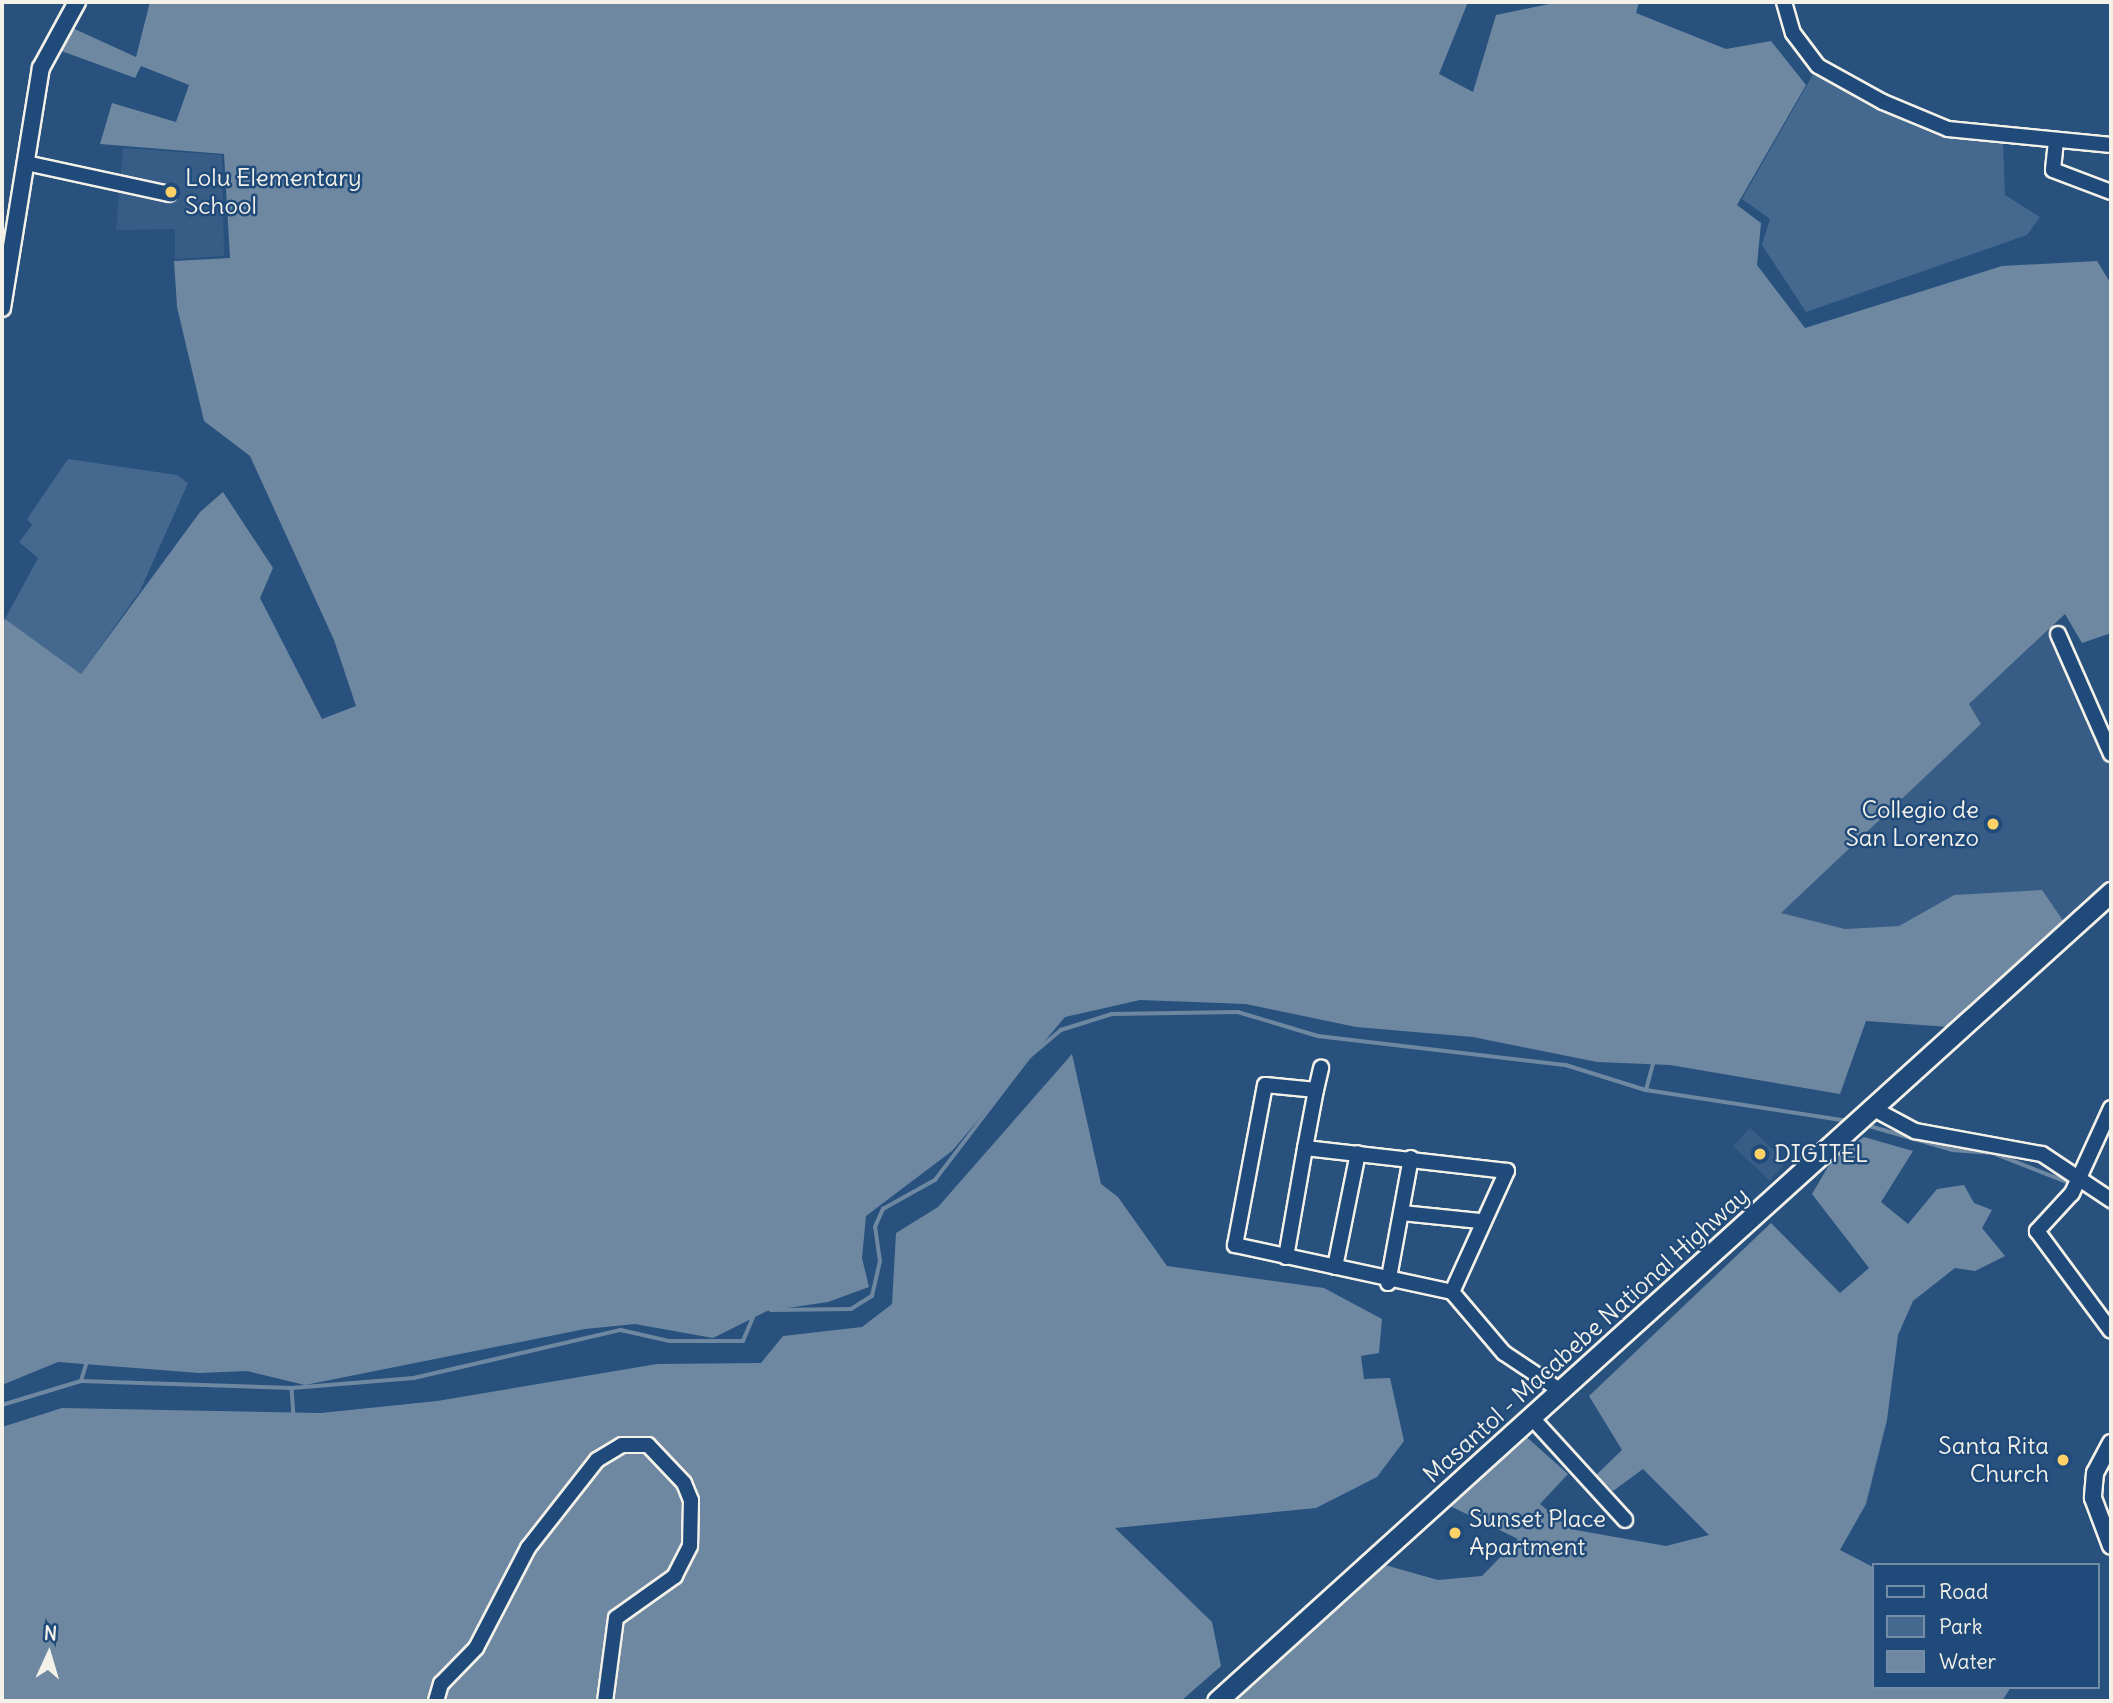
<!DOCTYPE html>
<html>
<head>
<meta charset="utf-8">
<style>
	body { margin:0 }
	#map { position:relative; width:2113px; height:1703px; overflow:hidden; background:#28517e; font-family:Delius,sans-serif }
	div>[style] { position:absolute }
	.built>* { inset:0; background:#375d86; transform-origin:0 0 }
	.green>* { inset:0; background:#45688e }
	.water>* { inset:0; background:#6e88a2 }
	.stream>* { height:3.5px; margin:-1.75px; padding:0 1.75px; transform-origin:1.75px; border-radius:1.75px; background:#6e88a2 }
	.roads { filter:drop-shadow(2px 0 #f4f1e8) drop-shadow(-2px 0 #f4f1e8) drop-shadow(0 2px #f4f1e8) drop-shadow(0 -2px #f4f1e8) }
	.minor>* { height:14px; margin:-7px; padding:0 7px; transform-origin:7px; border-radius:7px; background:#1f4a7a }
	.tertiary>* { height:16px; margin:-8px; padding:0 8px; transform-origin:8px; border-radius:8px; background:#1f4a7a }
	.secondary>* { height:19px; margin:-9.5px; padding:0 9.5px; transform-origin:9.5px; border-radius:9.5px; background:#1f4a7a }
	.dots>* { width:19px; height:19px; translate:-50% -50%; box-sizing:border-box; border:4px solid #1f4a7a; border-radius:50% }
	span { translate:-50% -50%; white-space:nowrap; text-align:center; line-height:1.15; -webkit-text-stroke:5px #1f4a7a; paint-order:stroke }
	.poi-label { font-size:24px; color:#f4f1e8 }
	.left { translate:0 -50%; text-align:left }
	.right { translate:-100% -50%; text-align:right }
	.street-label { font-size:24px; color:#f4f1e8 }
	.frame { position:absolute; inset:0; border:4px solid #f4f1e8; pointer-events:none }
	.legend { position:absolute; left:1872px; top:1563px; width:228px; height:126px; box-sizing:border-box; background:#1f4a7a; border:2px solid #748da6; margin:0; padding:9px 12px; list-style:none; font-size:21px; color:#f4f1e8 }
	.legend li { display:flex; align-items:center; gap:14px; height:35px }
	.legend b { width:35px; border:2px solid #748da6 }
	.north { position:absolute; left:14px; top:1619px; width:70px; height:70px; -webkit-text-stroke:5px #1f4a7a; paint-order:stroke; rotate:4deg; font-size:19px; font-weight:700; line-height:28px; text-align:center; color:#f4f1e8 }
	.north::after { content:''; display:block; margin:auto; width:24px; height:32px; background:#f4f1e8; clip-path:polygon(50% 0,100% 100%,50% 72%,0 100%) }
</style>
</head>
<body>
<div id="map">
	<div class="built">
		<div style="clip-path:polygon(123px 148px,222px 155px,224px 256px,175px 259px,175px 229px,116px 230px)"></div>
		<div style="clip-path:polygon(2053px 626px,2111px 765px,2111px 884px,2064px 922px,1954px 895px,1899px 926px,1845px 929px,1780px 913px,1981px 724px,1969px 704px)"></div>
		<div style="left:1750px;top:1128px;width:50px;height:25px;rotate:43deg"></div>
	</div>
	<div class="green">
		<div style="clip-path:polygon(1815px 71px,1860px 99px,1947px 134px,2003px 139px,2005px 195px,2040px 217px,2027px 235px,1806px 312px,1762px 245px,1770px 219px,1742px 199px)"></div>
		<div style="clip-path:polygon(68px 459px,177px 475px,188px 483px,140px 591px,81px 674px,5px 619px,38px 558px,19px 542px,32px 525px,27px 519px)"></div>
	</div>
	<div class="water">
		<div style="clip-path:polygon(150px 2px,1468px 2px,1439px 74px,1473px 92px,1496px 15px,1559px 2px,1639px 2px,1636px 13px,1726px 49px,1771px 41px,1806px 85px,1737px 205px,1761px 223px,1757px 265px,1805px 328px,2002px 266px,2097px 261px,2111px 284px,2111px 633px,2082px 643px,2065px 614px,1969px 704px,1981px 724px,1781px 913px,1845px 929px,1899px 926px,1954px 895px,2042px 890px,2064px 922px,1949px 1027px,1866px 1021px,1840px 1094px,1670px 1065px,1597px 1062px,1473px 1037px,1356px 1027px,1246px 1004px,1140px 1000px,1065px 1017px,952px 1151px,866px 1216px,862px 1258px,869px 1287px,828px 1302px,767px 1311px,713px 1338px,635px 1324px,585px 1329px,305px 1385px,247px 1371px,199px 1373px,58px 1362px,2px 1385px,2px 624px,5px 619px,81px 674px,200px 512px,223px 492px,273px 568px,260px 598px,322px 719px,356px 706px,334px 640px,250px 456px,204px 421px,177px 307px,174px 261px,230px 258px,224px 154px,100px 144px,112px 103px,176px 122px,189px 85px,141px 66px,135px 78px,56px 49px,68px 26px,136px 57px)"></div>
		<div style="clip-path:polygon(1072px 1054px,1101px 1184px,1118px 1197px,1167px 1266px,1324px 1288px,1382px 1319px,1379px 1353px,1361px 1356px,1364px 1379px,1390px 1378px,1404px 1441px,1377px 1477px,1316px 1508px,1115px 1528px,1212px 1622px,1221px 1666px,1181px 1701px,2px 1701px,2px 1427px,62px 1408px,321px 1413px,437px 1401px,657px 1364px,761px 1363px,783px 1336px,862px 1327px,892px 1304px,896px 1233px,938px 1207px)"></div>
		<div style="clip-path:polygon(1864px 1137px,1913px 1151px,1881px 1202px,1908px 1224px,1937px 1189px,1964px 1185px,1974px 1203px,1992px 1210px,1982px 1228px,2005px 1256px,1975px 1271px,1955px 1268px,1913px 1301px,1898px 1335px,1887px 1420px,1866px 1504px,1840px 1550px,1873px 1567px,1873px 1687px,2011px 1687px,2002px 1701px,1236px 1701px,1385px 1565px,1438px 1580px,1482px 1576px,1518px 1539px,1446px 1504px,1522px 1433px,1568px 1474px,1540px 1504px,1570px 1529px,1666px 1546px,1709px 1535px,1643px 1469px,1613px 1491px,1596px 1475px,1622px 1450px,1589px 1396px,1771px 1223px,1840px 1293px,1869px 1268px,1812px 1194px,1832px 1160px)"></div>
	</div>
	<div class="stream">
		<div style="left:1646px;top:1090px;width:30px;rotate:-75deg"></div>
		<div style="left:1866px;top:1125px;width:91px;rotate:16deg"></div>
		<div style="left:1953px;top:1150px;width:40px;rotate:4.3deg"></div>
		<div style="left:1993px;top:1153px;width:85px;rotate:21.4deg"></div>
		<div style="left:2102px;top:1202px;width:12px;rotate:42deg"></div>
		<div style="left:771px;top:1310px;width:80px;rotate:-0.7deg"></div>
		<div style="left:851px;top:1309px;width:25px;rotate:-32deg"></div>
		<div style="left:872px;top:1296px;width:35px;rotate:-77deg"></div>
		<div style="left:880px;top:1262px;width:35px;rotate:-98deg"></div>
		<div style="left:875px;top:1227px;width:20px;rotate:-66deg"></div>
		<div style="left:883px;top:1209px;width:60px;rotate:-29.1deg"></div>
		<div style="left:935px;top:1180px;width:155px;rotate:-52.6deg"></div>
		<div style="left:1029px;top:1057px;width:42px;rotate:-40.2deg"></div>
		<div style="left:1061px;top:1030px;width:53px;rotate:-17.4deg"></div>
		<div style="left:1112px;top:1014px;width:126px;rotate:-0.9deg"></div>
		<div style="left:1238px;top:1012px;width:84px;rotate:16.7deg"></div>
		<div style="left:1318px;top:1036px;width:250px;rotate:6.7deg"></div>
		<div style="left:1566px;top:1065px;width:84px;rotate:17.4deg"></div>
		<div style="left:1646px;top:1090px;width:204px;rotate:8.7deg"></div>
		<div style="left:81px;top:1381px;width:21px;rotate:-73deg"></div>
		<div style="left:292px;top:1388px;width:27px;rotate:86deg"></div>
		<div style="left:2px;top:1405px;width:83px;rotate:-16.9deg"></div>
		<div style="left:81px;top:1381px;width:211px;rotate:1.9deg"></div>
		<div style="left:292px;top:1388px;width:122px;rotate:-4.7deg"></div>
		<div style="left:414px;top:1378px;width:212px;rotate:-13.1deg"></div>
		<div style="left:621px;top:1330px;width:50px;rotate:12.7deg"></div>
		<div style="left:670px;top:1341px;width:73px"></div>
		<div style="left:743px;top:1341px;width:26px;rotate:-67deg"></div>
	</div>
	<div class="roads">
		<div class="minor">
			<div style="left:1784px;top:2px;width:32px;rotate:74deg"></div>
			<div style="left:1793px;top:33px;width:41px;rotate:52.9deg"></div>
			<div style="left:1818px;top:66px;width:74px;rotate:29deg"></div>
			<div style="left:1883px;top:102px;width:70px;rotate:22.6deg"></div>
			<div style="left:1948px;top:129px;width:164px;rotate:5.6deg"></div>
			<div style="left:2056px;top:141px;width:29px;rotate:96deg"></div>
			<div style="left:2053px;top:170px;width:62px;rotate:20.8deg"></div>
			<div style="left:26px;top:163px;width:146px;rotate:12.2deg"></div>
			<div style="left:2058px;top:634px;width:131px;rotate:66.2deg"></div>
			<div style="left:1316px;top:1090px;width:23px;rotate:-77deg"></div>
			<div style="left:2111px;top:1108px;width:94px;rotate:114.6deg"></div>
			<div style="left:2072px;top:1193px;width:52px;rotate:132.6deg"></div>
			<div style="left:2037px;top:1231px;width:124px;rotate:53.5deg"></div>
			<div style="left:1874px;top:1109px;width:47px;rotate:28.2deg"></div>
			<div style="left:1915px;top:1131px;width:129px;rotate:10.3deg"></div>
			<div style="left:2042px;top:1154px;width:83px;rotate:33.7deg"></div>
			<div style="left:1402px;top:1213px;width:78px;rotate:5.9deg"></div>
			<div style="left:1286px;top:1257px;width:111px;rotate:-80.1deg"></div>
			<div style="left:1335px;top:1267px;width:116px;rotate:-78.6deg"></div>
			<div style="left:1388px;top:1283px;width:127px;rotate:-79.6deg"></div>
			<div style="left:1452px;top:1292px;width:133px;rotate:-65.6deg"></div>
			<div style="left:1507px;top:1171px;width:203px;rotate:-173.5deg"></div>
			<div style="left:1305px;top:1148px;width:59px;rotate:-79.3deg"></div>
			<div style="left:1316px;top:1090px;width:51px;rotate:-174.4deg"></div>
			<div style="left:1265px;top:1085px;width:163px;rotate:100.6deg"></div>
			<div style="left:1235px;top:1245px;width:222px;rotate:12.2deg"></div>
			<div style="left:1452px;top:1292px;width:80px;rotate:49.6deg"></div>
			<div style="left:1504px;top:1353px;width:69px;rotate:33.7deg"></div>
			<div style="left:1532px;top:1418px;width:138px;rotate:47.6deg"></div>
			<div style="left:436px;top:1701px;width:18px;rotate:-74deg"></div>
			<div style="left:441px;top:1684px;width:50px;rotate:-45.8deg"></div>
			<div style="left:476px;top:1648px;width:113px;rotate:-62.5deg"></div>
			<div style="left:528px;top:1548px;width:112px;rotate:-51.9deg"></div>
			<div style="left:597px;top:1460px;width:29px;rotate:-31deg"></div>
			<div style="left:622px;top:1445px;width:26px"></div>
			<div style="left:648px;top:1445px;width:52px;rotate:46.5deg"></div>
			<div style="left:684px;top:1483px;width:18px;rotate:68deg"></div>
			<div style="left:691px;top:1500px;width:46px;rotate:91.2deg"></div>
			<div style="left:690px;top:1546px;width:34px;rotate:117deg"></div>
			<div style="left:675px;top:1576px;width:72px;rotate:144.6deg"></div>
			<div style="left:616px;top:1618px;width:84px;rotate:97.5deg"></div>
		</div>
		<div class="tertiary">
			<div style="left:2px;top:308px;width:243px;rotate:-80.8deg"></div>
			<div style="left:41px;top:68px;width:75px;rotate:-61.4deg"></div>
			<div style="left:2111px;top:1443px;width:34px;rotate:118deg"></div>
			<div style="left:2095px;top:1473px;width:25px;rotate:95deg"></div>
			<div style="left:2093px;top:1498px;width:51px;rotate:69.4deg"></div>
		</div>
		<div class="secondary">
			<div style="left:1217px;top:1701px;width:1206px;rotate:-42.14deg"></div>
		</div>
	</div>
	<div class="dots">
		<div style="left:171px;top:192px;background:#ffd166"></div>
		<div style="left:1993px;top:824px;background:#ffd166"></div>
		<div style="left:1760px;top:1154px;background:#ffd166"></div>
		<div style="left:2063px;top:1460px;background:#ffd166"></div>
		<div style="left:1455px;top:1533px;background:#ffd166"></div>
	</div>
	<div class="poi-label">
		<span class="left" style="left:185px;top:192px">Lolu Elementary<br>School</span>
		<span class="right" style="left:1979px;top:824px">Collegio de<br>San Lorenzo</span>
		<span class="left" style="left:1774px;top:1154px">DIGITEL</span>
		<span class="right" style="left:2049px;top:1460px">Santa Rita<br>Church</span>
		<span class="left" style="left:1469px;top:1533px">Sunset Place<br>Apartment</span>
	</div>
	<div class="street-label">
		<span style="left:1586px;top:1335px;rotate:-42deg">Masantol - Macabebe National Highway</span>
	</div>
	<div class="frame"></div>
	<ul class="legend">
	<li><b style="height:9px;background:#1f4a7a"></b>Road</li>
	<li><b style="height:19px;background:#45688e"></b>Park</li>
	<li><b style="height:19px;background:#6e88a2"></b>Water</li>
	</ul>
	<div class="north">N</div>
</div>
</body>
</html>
